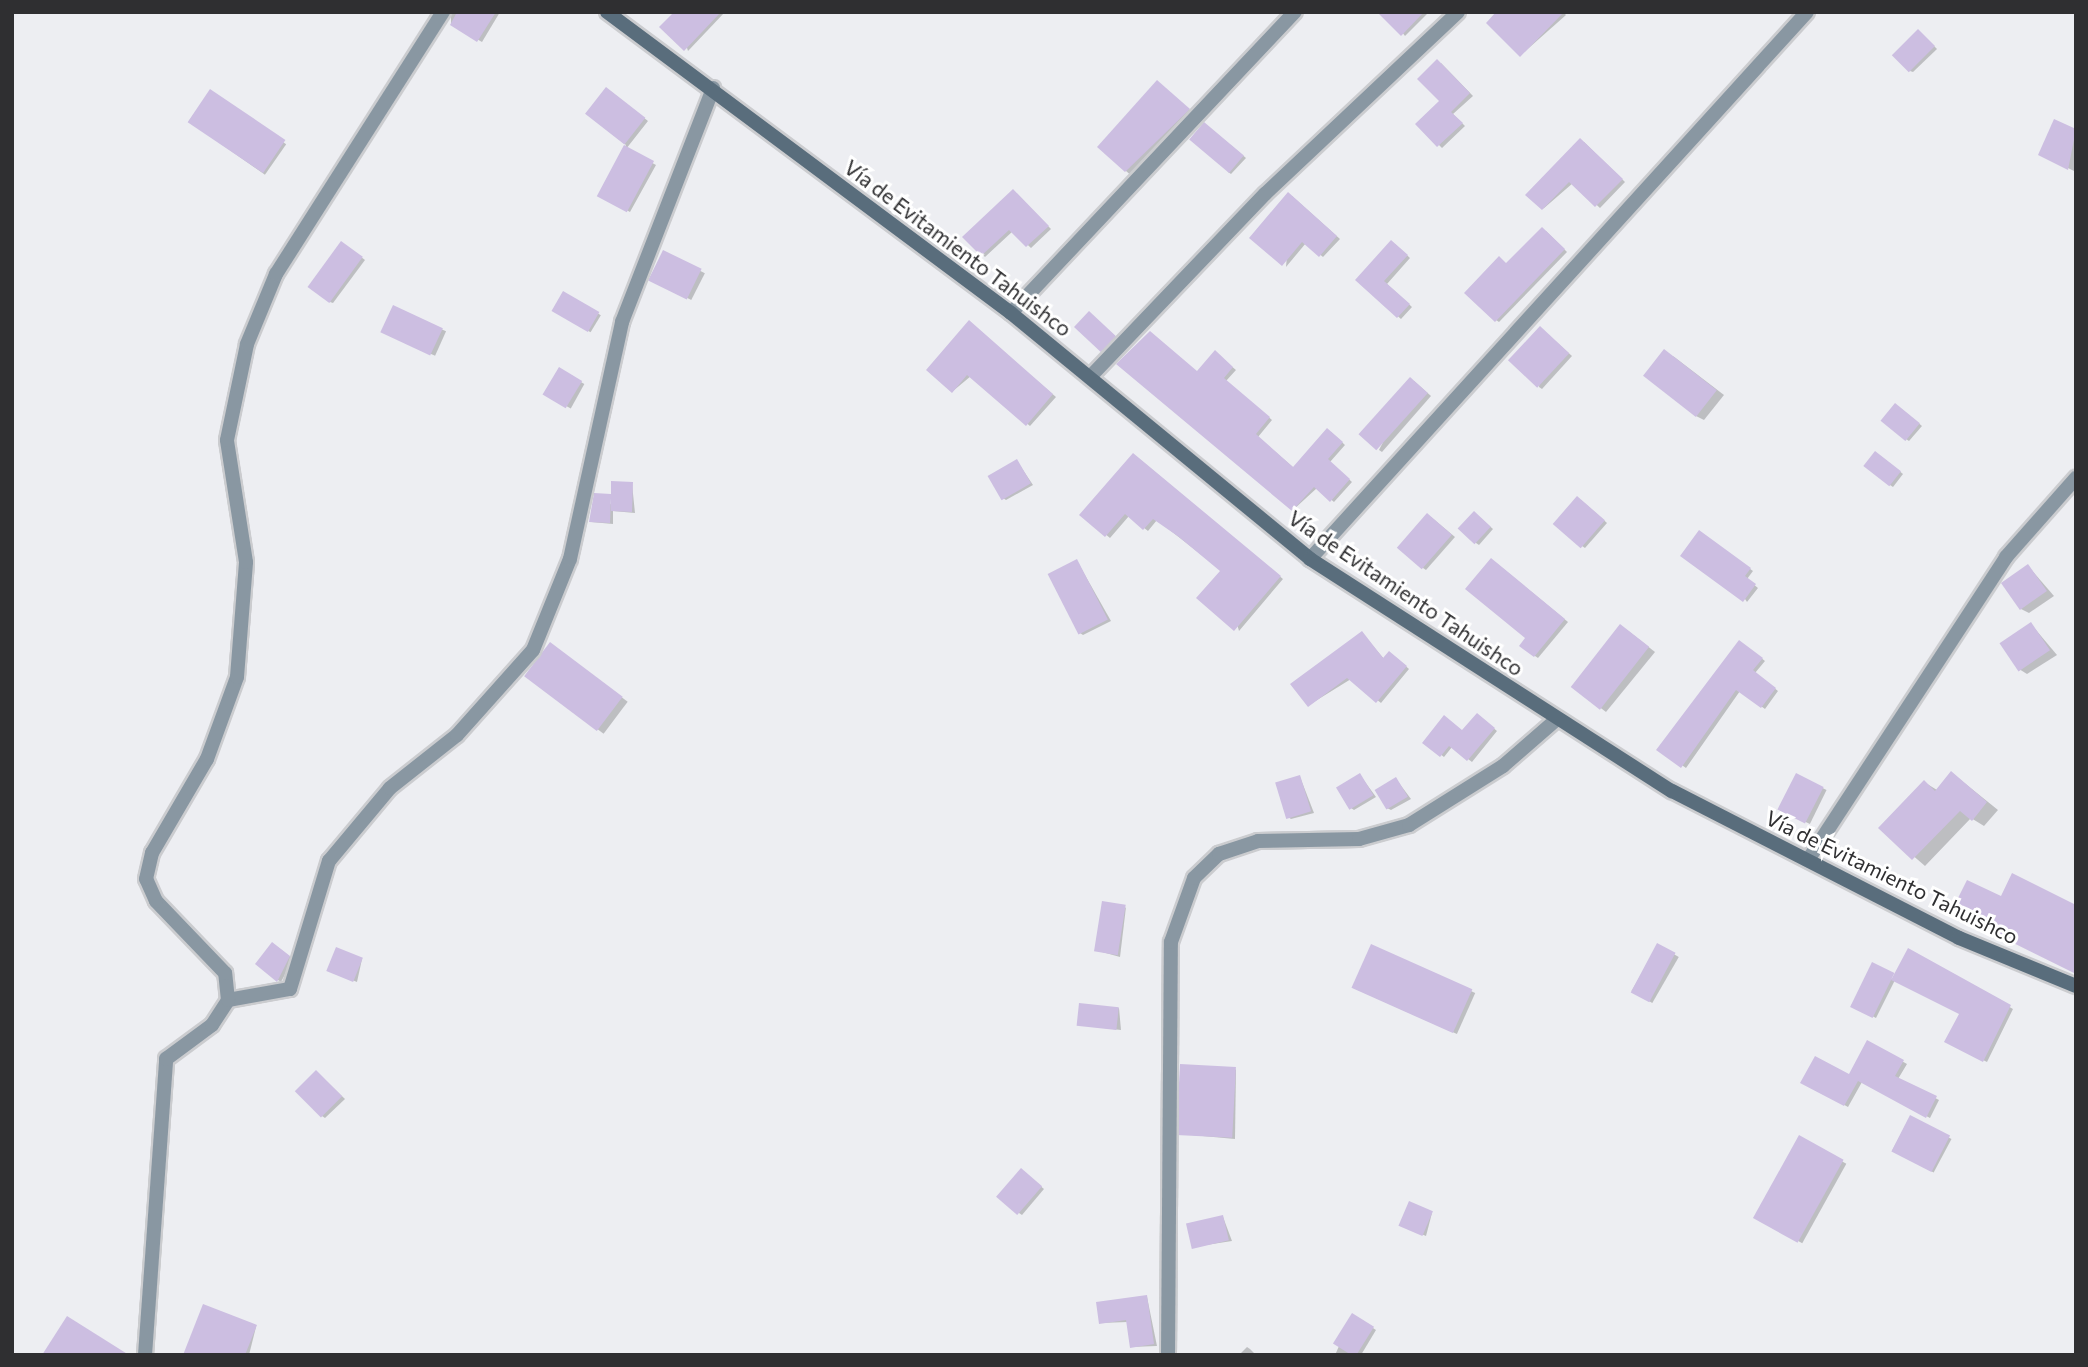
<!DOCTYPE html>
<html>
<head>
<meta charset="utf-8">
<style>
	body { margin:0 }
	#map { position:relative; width:2088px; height:1367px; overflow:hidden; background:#edeef2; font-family:Commissioner,sans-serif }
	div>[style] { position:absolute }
	.shadow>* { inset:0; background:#0003; transform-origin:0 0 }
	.building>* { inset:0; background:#ccbee1; transform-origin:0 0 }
	.roads { filter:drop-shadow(2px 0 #cbcccf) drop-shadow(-2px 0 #cbcccf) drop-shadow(0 2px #cbcccf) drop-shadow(0 -2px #cbcccf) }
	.minor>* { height:14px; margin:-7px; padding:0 7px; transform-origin:7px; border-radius:7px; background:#8997a2 }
	.secondary>* { height:14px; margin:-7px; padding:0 7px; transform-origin:7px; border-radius:7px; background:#596d7c }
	span { translate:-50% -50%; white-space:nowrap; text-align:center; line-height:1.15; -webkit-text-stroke:6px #fff; paint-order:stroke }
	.street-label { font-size:21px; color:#2f2f31 }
	.frame { position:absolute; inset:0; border:14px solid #2f2f31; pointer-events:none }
</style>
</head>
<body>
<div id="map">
	<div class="shadow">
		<div style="clip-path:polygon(451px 12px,500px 12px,482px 42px,451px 24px)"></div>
		<div style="clip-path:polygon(676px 12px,725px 12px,688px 51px)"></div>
		<div style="clip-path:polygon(1387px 12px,1429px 12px,1405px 36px)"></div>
		<div style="clip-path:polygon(1563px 12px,1566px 15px,1521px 55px)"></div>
		<div style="clip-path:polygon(1921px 33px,1937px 49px,1913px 72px,1910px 71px)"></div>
		<div style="clip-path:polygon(1441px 63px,1473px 96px,1453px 114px,1465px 126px,1442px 148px,1418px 124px,1441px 101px)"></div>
		<div style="left:1160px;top:84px;width:43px;height:88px;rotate:41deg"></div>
		<div style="left:210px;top:91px;width:93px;height:37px;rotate:35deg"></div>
		<div style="clip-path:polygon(610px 91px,648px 121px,626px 149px,656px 165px,630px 212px,599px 195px,626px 145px,587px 114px)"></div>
		<div style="clip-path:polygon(2055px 121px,2076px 131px,2074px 171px,2046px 157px)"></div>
		<div style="clip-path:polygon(1211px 129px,1246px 158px,1231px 174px,1228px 172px)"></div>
		<div style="clip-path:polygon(1584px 142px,1625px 182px,1600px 208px,1573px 183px,1543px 209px)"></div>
		<div style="clip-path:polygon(1013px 191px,1051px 229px,1031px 248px,1013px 231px,985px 257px,965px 237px)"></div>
		<div style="clip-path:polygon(1292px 196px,1340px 239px,1323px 257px,1306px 243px,1286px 267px)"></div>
		<div style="clip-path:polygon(1546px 231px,1567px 252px,1499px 322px,1496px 320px)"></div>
		<div style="clip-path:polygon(1395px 244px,1410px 258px,1387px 284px,1412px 307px,1401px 319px,1357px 280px)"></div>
		<div style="clip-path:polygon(345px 245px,365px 260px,333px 303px,330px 302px)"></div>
		<div style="left:663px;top:252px;width:47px;height:30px;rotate:27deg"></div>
		<div style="left:564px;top:293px;width:43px;height:20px;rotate:31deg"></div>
		<div style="left:394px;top:308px;width:57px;height:27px;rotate:24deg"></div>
		<div style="clip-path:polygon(1092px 315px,1118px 339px,1106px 352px,1077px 327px)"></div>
		<div style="clip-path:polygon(972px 325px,1056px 397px,1030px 426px,971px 376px,953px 391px)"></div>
		<div style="clip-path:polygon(1544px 331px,1572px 356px,1542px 389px,1539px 387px)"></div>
		<div style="clip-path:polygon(1218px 355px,1236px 370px,1226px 381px,1272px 420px,1258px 437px,1294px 468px,1331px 432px,1345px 445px,1330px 462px,1352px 482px,1334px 502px,1317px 488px,1293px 510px,1119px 364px,1197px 373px)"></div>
		<div style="clip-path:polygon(1673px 356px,1724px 395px,1704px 420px,1696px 416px)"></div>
		<div style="left:559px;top:370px;width:29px;height:28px;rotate:29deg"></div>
		<div style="clip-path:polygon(1414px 381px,1431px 396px,1382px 452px,1379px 450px)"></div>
		<div style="clip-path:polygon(1899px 407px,1922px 426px,1909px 441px,1906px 439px)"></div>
		<div style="clip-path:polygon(1879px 455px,1903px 474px,1893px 487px,1890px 485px)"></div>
		<div style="clip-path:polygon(1137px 457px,1283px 579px,1239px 631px,1222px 571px,1157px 520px,1148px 531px,1129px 516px,1110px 538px,1082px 515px)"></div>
		<div style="clip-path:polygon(1017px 461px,1033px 485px,1006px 500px,1003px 498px)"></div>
		<div style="clip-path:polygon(632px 484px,635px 513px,613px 511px,613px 524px,591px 522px)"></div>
		<div style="clip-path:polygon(1581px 500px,1607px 523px,1585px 548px,1582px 546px)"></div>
		<div style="clip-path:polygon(1478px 516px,1493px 529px,1479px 545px,1476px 543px)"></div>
		<div style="clip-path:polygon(1431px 517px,1455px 537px,1426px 570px,1423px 568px)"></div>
		<div style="clip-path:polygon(1702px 534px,1753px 571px,1747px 579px,1758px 588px,1747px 602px)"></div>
		<div style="clip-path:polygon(1077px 561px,1111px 621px,1083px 635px,1080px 633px)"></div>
		<div style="clip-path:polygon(1495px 562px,1568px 622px,1538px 658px,1535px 656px)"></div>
		<div style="clip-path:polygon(2028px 566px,2054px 596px,2029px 613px,2021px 609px)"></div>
		<div style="clip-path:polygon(2031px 624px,2057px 655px,2027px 674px,2019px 669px)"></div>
		<div style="clip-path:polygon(1627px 630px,1655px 652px,1606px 712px,1572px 686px)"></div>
		<div style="clip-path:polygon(1362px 633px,1385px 660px,1393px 655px,1409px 669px,1381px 703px,1351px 679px,1309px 705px)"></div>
		<div style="left:551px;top:644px;width:96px;height:40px;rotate:37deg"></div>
		<div style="clip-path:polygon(1743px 644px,1765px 661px,1755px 673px,1778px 691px,1765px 709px,1740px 691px,1686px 768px,1659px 749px)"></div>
		<div style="clip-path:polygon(1480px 717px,1497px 731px,1472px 762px,1452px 747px,1444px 757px,1424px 742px,1463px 732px)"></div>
		<div style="clip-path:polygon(1952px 773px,1998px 810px,1984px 826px,1971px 818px,1925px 866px,1880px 827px,1924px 782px,1937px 790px)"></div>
		<div style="clip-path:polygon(1360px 775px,1376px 797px,1354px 810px,1351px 808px)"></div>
		<div style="left:1796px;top:775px;width:34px;height:38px;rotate:26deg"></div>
		<div style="clip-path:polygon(1300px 777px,1314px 813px,1291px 819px,1288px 817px)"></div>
		<div style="clip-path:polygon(1396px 779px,1411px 799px,1391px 810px,1387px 808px)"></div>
		<div style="clip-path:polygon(1126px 907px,1120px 957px,1095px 950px)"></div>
		<div style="left:1658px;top:945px;width:24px;height:53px;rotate:30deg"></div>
		<div style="clip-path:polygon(276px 946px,293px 959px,281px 982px,278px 980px)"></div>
		<div style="left:1372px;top:947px;width:113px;height:45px;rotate:24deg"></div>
		<div style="clip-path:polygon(1908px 950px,2013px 1009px,1987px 1062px,1947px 1042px,1961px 1013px,1895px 980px,1876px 1018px,1851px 1005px,1896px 976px)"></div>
		<div style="clip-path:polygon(362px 959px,357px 982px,332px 972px)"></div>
		<div style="clip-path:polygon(1119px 1008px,1121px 1030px,1079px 1025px)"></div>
		<div style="clip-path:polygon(1868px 1042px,1907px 1064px,1898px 1079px,1939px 1100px,1930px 1118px,1862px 1082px,1848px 1107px,1803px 1082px,1849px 1076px)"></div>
		<div style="clip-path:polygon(1236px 1069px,1235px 1139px,1181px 1134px)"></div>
		<div style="clip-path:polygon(319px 1074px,345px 1099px,325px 1118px,322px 1116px)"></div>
		<div style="left:1910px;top:1117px;width:47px;height:38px;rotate:28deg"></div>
		<div style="left:1800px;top:1138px;width:53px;height:91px;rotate:29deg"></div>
		<div style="clip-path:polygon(1024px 1173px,1044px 1189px,1022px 1215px,1019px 1213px)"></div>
		<div style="clip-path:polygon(1432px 1213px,1426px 1236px,1405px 1227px)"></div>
		<div style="clip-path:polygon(1223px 1217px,1232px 1241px,1193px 1247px)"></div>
		<div style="clip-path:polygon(1147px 1297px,1157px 1346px,1131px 1347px,1128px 1322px,1100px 1323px)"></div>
		<div style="clip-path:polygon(1353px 1315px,1376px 1330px,1361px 1355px,1335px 1355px)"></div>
		<div style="clip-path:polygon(256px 1327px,249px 1355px,185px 1355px)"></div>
		<div style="clip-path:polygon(1247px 1347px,1250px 1349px,1256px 1355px,1239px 1355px)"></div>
	</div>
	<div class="building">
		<div style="clip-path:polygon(457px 12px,496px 12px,477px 42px,450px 25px)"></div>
		<div style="clip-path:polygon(674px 12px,721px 12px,684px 51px,659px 27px)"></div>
		<div style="clip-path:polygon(1377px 12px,1424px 12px,1401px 36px)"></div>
		<div style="clip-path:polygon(1496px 12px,1564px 12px,1520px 57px,1486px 23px)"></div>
		<div style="left:1918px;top:29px;width:24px;height:37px;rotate:45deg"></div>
		<div style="clip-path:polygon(1437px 59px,1470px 93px,1451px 112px,1463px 123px,1437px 147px,1415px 124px,1439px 101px,1417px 79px)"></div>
		<div style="clip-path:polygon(1157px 80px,1190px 109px,1125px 172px,1097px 147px)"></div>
		<div style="left:606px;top:87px;width:50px;height:34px;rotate:38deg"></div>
		<div style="left:210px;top:89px;width:91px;height:40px;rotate:34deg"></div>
		<div style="clip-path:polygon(2054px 119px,2076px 129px,2068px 170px,2038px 155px)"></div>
		<div style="left:1204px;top:122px;width:52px;height:23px;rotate:40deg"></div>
		<div style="clip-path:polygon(1580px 138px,1623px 179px,1595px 207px,1569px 182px,1542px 210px,1525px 195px)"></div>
		<div style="left:624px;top:145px;width:34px;height:58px;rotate:28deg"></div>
		<div style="clip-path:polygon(1013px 189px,1049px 226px,1026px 247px,1009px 230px,981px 256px,962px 237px)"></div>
		<div style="clip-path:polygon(1288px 192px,1337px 236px,1319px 257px,1302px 242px,1282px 266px,1249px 238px)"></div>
		<div style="clip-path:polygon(1542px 227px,1565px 249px,1495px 322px,1464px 293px,1499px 256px,1506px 263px)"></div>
		<div style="clip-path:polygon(1391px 240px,1408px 255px,1384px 281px,1410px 304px,1397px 318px,1355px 280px)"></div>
		<div style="left:341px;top:241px;width:27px;height:57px;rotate:36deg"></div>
		<div style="left:663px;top:250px;width:43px;height:34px;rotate:26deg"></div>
		<div style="left:563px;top:291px;width:42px;height:23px;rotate:30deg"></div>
		<div style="left:393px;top:305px;width:55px;height:30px;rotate:25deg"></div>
		<div style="left:1089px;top:311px;width:37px;height:22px;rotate:43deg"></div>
		<div style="clip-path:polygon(969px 320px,1053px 394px,1026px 426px,967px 375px,952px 393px,926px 370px)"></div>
		<div style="left:1540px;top:326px;width:40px;height:47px;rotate:43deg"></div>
		<div style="clip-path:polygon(1150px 331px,1197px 371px,1215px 350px,1233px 367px,1224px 378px,1270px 417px,1256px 434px,1293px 467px,1327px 428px,1343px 442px,1328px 459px,1350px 479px,1330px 502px,1314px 487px,1292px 511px,1116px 364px)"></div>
		<div style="left:1664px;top:349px;width:67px;height:34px;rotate:38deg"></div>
		<div style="left:559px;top:367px;width:27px;height:32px;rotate:31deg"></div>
		<div style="left:1410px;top:377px;width:24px;height:77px;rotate:42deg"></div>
		<div style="left:1895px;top:403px;width:32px;height:23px;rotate:39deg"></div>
		<div style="left:1875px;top:451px;width:33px;height:19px;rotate:38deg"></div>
		<div style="clip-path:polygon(1133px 453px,1281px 576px,1234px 631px,1196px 598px,1220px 571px,1179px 537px,1153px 519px,1143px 530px,1125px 514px,1105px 537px,1079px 515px)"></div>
		<div style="left:1017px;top:459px;width:28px;height:34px;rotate:60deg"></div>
		<div style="clip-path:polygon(611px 481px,633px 482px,632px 512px,611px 511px,611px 498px,610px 523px,589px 522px,594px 493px,611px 494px)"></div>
		<div style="left:1577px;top:496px;width:37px;height:37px;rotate:41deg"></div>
		<div style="left:1474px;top:511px;width:23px;height:24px;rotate:43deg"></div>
		<div style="left:1427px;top:513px;width:33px;height:46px;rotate:41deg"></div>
		<div style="clip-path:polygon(1699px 530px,1751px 568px,1745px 576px,1756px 584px,1743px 602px,1680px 556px)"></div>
		<div style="clip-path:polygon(1491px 558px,1565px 619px,1534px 657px,1519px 646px,1525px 638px,1465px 589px)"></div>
		<div style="left:1077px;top:559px;width:68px;height:33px;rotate:63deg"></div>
		<div style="left:2028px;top:564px;width:33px;height:33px;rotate:55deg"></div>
		<div style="left:2031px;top:622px;width:34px;height:38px;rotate:56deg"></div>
		<div style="left:1620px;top:624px;width:37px;height:80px;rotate:38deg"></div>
		<div style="clip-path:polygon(1362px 631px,1383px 658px,1389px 651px,1407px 666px,1376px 703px,1347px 678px,1308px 707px,1290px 684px)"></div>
		<div style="clip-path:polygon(1739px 640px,1763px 658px,1753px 670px,1776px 688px,1761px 708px,1736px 690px,1681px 768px,1656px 750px)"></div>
		<div style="left:550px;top:642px;width:91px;height:43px;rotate:37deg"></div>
		<div style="clip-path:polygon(1477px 713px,1495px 728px,1467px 761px,1449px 746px,1440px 757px,1422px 743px,1444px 715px,1462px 730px)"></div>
		<div style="clip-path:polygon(1951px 771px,1987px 802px,1972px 821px,1960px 811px,1912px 860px,1878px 828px,1924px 780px,1935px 791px)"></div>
		<div style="left:1360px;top:773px;width:26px;height:28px;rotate:59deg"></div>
		<div style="left:1796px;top:773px;width:31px;height:41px;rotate:27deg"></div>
		<div style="left:1300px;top:775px;width:38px;height:26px;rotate:73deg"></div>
		<div style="left:1396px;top:777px;width:23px;height:25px;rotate:59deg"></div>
		<div style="clip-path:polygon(2012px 873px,2076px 905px,2076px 974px,1951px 912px,1967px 880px,2001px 896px)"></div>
		<div style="left:1102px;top:901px;width:24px;height:51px;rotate:9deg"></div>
		<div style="clip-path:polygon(272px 942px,290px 956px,277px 982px,255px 964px)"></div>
		<div style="left:1657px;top:943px;width:21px;height:56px;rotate:28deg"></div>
		<div style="left:1371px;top:944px;width:111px;height:48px;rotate:24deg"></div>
		<div style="left:336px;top:947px;width:29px;height:26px;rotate:22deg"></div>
		<div style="clip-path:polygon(1908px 948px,2011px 1005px,1983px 1062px,1944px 1042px,1959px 1014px,1891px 980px)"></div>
		<div style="left:1872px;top:962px;width:25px;height:50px;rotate:26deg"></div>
		<div style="left:1079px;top:1003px;width:40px;height:23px;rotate:6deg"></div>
		<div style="clip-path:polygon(1867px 1040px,1904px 1060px,1895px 1076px,1937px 1096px,1926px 1118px,1858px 1081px,1844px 1106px,1800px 1083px,1815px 1056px,1849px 1074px)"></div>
		<div style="left:1180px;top:1064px;width:56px;height:71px;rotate:3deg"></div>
		<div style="left:316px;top:1070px;width:37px;height:30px;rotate:45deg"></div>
		<div style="left:1910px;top:1115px;width:45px;height:41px;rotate:27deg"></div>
		<div style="left:1799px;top:1135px;width:51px;height:95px;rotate:29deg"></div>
		<div style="left:1021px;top:1168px;width:28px;height:38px;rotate:41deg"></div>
		<div style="left:1409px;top:1201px;width:26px;height:27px;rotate:23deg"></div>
		<div style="left:1223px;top:1215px;width:26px;height:38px;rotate:77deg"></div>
		<div style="clip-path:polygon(1147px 1295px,1154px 1344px,1130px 1348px,1126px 1320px,1099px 1324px,1096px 1302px)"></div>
		<div style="clip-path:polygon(203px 1304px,257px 1325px,245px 1355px,183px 1355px)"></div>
		<div style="left:1352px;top:1313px;width:26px;height:36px;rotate:32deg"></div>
		<div style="clip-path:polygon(67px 1316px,129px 1355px,42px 1355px)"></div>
	</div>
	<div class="roads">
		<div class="minor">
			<div style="left:1011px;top:313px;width:414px;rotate:-46.7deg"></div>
			<div style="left:1090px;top:377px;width:253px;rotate:-46.3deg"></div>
			<div style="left:1265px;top:194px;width:265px;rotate:-43.3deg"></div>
			<div style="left:1310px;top:559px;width:739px;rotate:-47.74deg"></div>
			<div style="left:1808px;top:860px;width:362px;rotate:-56.8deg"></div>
			<div style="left:2006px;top:557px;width:106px;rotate:-48.5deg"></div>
			<div style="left:228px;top:1000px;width:63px;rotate:-10.1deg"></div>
			<div style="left:290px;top:989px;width:134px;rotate:-73.1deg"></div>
			<div style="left:329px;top:861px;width:95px;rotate:-50.1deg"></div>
			<div style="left:390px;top:788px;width:85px;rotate:-38.3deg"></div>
			<div style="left:457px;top:735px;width:114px;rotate:-48.2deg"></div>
			<div style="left:533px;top:650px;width:98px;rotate:-67.9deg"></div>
			<div style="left:570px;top:559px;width:243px;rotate:-77.6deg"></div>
			<div style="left:622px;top:322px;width:251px;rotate:-68.7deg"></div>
			<div style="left:145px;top:1355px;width:297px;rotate:-85.9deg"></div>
			<div style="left:166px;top:1059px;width:57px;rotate:-36.5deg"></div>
			<div style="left:212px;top:1025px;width:30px;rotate:-57deg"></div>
			<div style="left:228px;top:1000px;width:27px;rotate:-96deg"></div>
			<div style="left:225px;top:973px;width:100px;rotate:-133.8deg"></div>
			<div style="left:156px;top:901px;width:24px;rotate:-114deg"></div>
			<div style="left:146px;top:879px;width:27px;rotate:-77deg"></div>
			<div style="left:152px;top:853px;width:109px;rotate:-59.7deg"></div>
			<div style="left:207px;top:759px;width:87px;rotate:-69.9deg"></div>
			<div style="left:237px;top:677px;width:115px;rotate:-85.5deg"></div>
			<div style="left:246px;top:562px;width:123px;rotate:-98.9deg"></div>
			<div style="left:227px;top:440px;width:98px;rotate:-78.2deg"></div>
			<div style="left:247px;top:344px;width:76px;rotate:-67.5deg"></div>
			<div style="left:276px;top:274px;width:311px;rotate:-57.5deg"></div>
			<div style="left:1168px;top:1355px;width:413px;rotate:-89.6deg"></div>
			<div style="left:1171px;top:942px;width:68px;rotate:-70.2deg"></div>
			<div style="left:1194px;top:878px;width:35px;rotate:-44deg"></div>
			<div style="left:1219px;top:854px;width:41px;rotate:-18.4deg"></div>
			<div style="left:1258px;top:841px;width:101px;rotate:-1.1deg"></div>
			<div style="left:1359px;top:839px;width:52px;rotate:-15.6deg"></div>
			<div style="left:1409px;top:825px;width:111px;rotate:-32.1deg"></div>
			<div style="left:1503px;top:766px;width:72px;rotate:-41deg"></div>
		</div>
		<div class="secondary">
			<div style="left:607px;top:12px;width:504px;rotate:36.69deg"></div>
			<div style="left:1011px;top:313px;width:387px;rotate:39.4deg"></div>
			<div style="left:1310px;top:559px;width:430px;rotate:32.7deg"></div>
			<div style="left:1672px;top:791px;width:322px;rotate:27.1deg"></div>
			<div style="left:1959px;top:938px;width:126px;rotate:22.3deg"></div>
		</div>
	</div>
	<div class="street-label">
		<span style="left:958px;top:248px;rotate:37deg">Vía de Evitamiento Tahuishco</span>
		<span style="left:1406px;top:593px;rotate:34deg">Vía de Evitamiento Tahuishco</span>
		<span style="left:1892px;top:877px;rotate:26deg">Vía de Evitamiento Tahuishco</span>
	</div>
	<div class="frame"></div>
</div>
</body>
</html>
